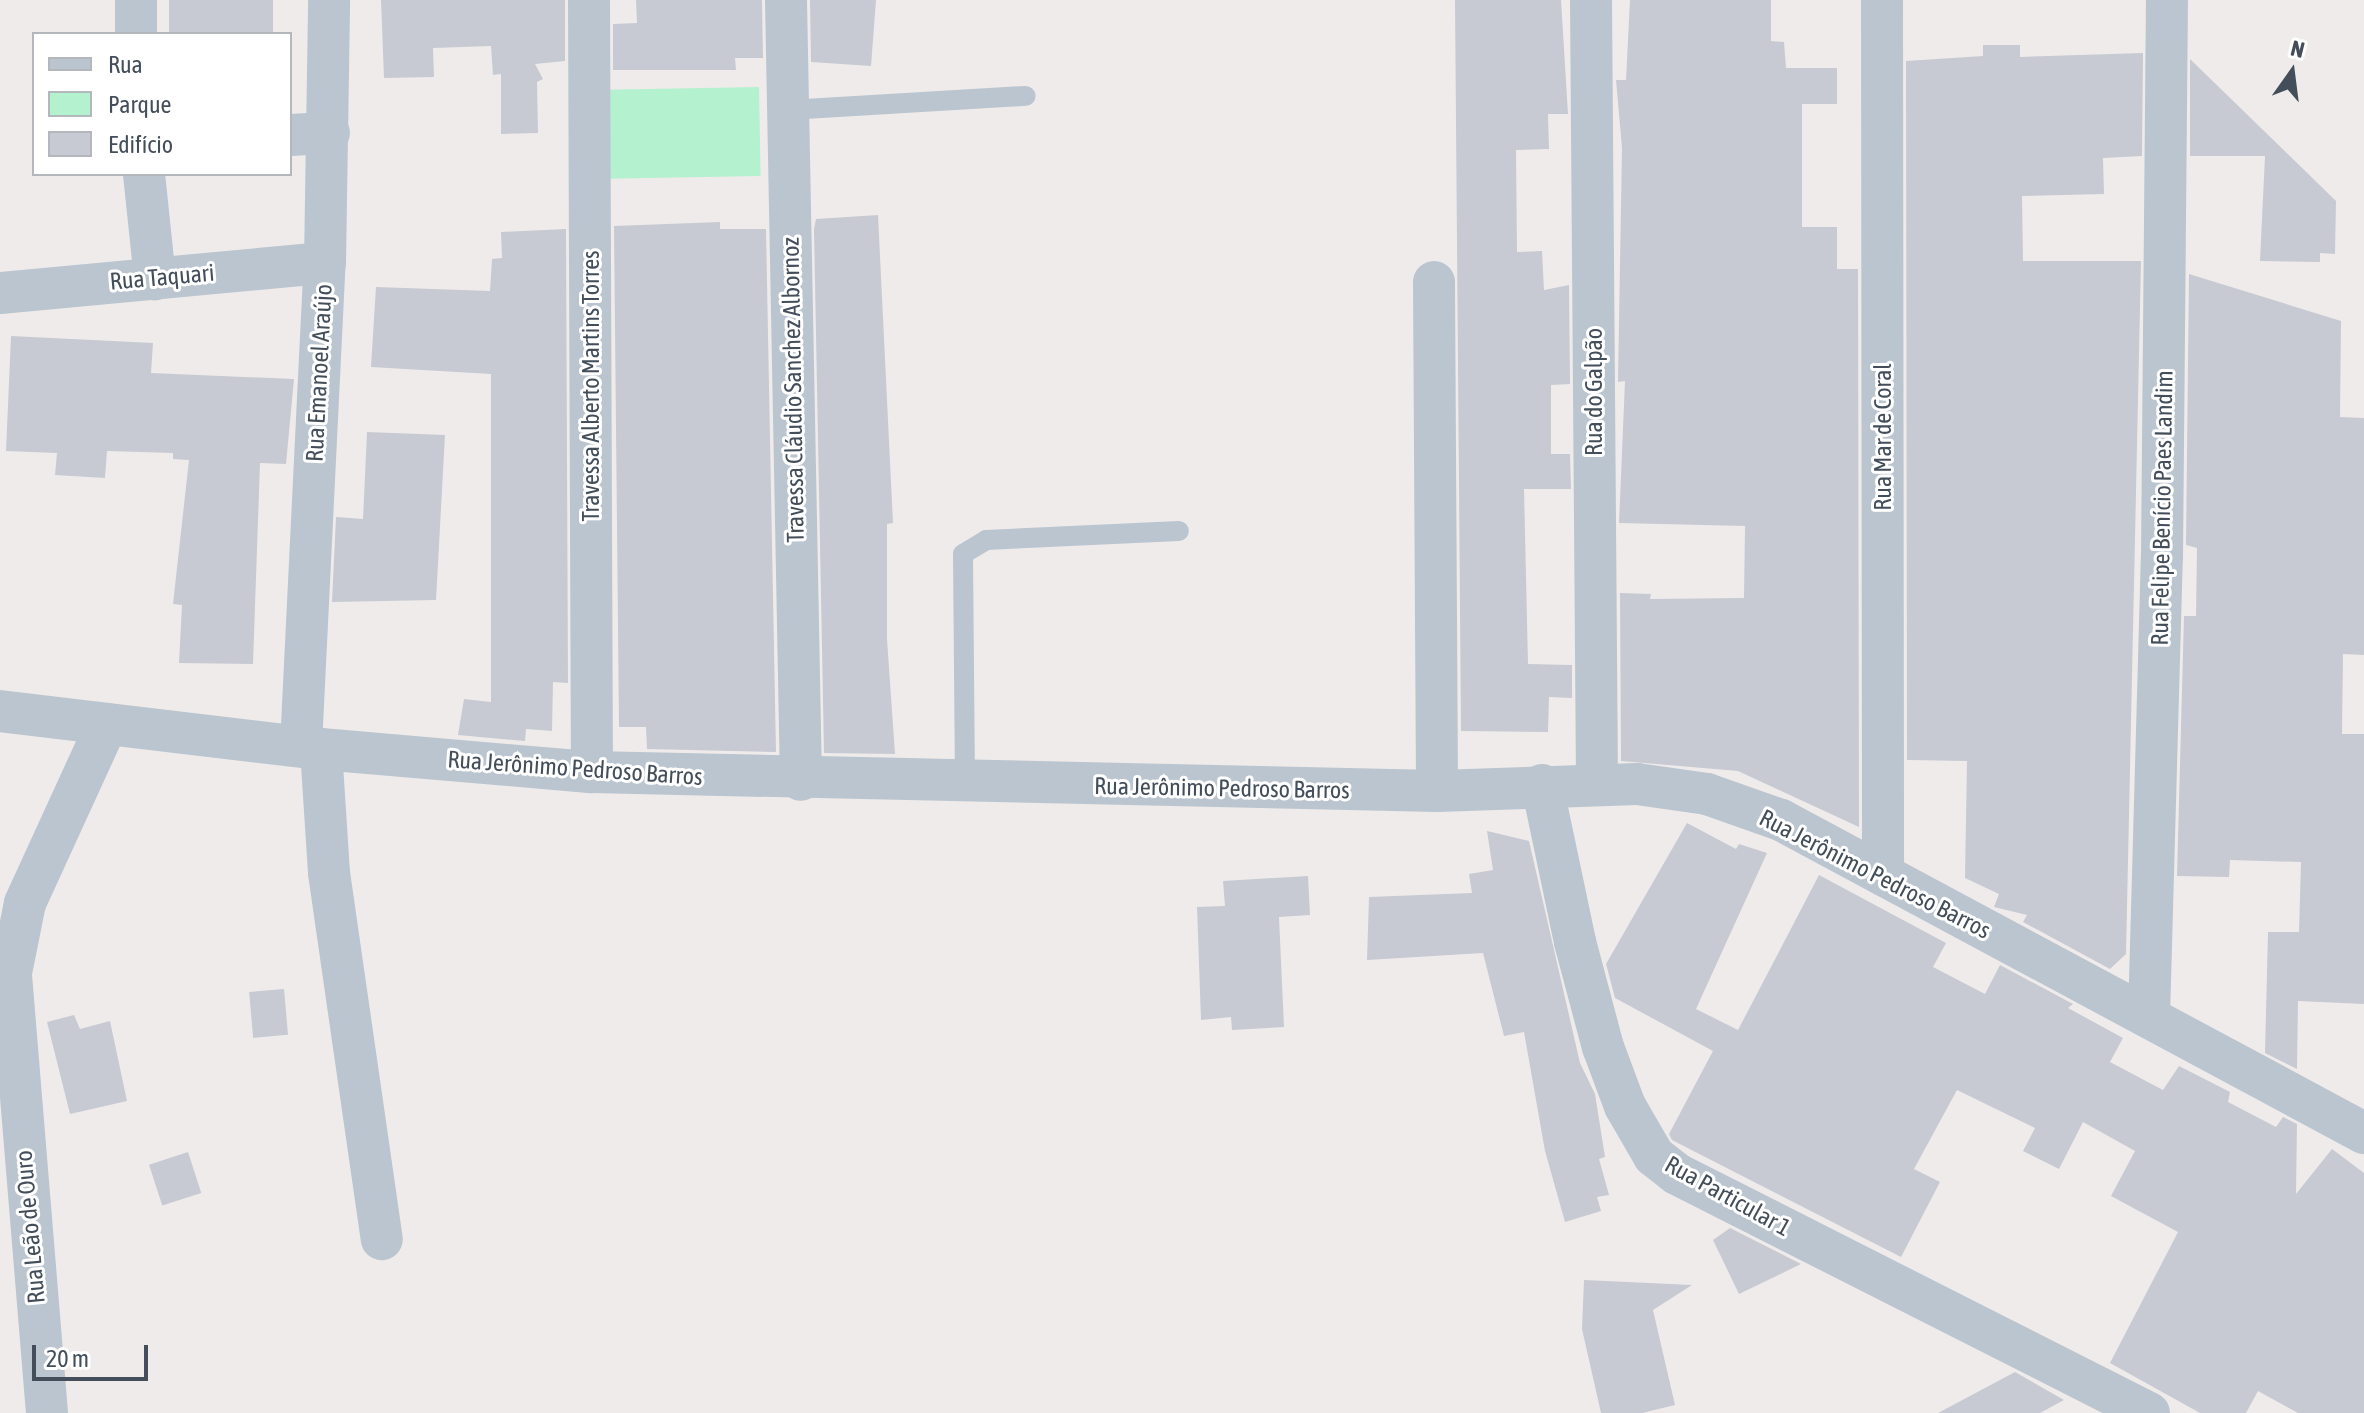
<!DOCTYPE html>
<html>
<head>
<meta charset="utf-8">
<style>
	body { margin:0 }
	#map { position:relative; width:2364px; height:1413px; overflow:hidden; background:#efebeb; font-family:"Asap Condensed",sans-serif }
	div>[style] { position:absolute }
	.green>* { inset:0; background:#b4f1cf; transform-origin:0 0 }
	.building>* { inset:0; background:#c7cad2; transform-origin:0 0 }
	.service>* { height:20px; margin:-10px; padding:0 10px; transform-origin:10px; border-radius:10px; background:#bbc5cf }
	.minor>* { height:42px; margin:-21px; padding:0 21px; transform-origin:21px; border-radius:21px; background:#bbc5cf }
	span { translate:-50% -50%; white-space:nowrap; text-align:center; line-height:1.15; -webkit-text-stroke:6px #fff; paint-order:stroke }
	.street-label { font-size:24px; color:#434e5a }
	.legend { position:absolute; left:32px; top:32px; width:260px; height:144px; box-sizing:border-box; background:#fff; border:2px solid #b4b8bd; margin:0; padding:10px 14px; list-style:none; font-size:24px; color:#434e5a }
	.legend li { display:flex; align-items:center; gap:16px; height:40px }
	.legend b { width:40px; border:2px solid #b4b8bd }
	.north { position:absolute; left:2252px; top:32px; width:80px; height:80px; -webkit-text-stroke:6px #fff; paint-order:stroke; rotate:14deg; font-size:22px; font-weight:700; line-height:32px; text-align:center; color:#434e5a }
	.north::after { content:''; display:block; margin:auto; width:28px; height:36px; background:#434e5a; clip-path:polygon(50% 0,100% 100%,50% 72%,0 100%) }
	.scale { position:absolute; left:32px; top:1345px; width:116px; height:36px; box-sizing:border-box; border:4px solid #434e5a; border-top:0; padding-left:10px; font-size:24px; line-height:28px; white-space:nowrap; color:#434e5a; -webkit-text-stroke:6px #fff; paint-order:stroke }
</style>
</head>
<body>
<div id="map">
	<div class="green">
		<div style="left:759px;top:87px;width:89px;height:155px;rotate:89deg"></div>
	</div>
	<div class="building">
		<div style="left:169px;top:0;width:104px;height:34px"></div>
		<div style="clip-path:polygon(381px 0,565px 0,565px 61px,535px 64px,543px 79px,537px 82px,538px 133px,501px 134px,501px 74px,493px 75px,491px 46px,433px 48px,434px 77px,384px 78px)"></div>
		<div style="clip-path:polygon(636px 0,762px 0,763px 58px,735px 58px,736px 70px,613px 70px,613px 24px,637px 23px)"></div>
		<div style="clip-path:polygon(810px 0,876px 0,871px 66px,811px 62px)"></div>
		<div style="clip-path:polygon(1455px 0,1561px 0,1568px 114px,1548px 114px,1549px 149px,1516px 150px,1517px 252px,1542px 251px,1544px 290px,1569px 285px,1570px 384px,1551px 385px,1551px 454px,1570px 454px,1571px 489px,1524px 489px,1528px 664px,1572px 665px,1572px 698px,1549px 697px,1548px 732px,1461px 731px)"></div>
		<div style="clip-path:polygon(1630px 0,1771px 0,1771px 41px,1784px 42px,1786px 68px,1837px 68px,1837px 104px,1802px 104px,1802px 227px,1837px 227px,1837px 269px,1858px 269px,1859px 827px,1738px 771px,1621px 761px,1620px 593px,1651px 594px,1650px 599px,1744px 598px,1745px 526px,1619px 523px,1625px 381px,1618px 382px,1622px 148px,1616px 80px,1626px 80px)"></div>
		<div style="clip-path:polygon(1983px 45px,2020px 45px,2020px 57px,2143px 53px,2142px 156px,2103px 158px,2104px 194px,2022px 196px,2023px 261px,2141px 261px,2126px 954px,2110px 969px,2023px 922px,2027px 915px,1994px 907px,1999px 894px,1965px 878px,1967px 761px,1907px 760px,1906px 61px,1983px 56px)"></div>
		<div style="clip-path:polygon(2190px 59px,2336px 201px,2335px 254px,2320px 253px,2320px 262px,2260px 261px,2265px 156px,2190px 156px)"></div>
		<div style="clip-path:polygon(878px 215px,893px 523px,887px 524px,887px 639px,895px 754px,824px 753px,814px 229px,816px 219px)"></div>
		<div style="clip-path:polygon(720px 222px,720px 229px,766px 229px,776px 752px,647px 749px,646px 727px,619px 727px,614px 226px)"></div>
		<div style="clip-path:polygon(566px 229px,568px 683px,553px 682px,552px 731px,526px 729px,525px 741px,458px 735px,464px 699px,491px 702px,491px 374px,371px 367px,376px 287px,490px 291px,492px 259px,502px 258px,501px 232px)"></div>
		<div style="clip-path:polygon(2189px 274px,2341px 321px,2340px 417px,2364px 418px,2364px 655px,2343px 654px,2342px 734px,2364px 734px,2364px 1004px,2298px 1001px,2297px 1069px,2265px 1053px,2268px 932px,2299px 932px,2301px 862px,2230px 860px,2229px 877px,2177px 876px,2184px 616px,2196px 616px,2197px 548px,2186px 545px)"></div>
		<div style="clip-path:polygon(11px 336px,153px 343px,151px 373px,294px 379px,286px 464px,260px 463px,253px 664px,179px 663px,182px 605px,173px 604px,189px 460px,173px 459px,173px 453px,107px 451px,105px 478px,55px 475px,57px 453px,6px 451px)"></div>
		<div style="clip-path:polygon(367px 432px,445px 435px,436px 600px,332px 602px,336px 517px,363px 519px)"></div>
		<div style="clip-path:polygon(1687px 823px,1736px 849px,1739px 844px,1767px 853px,1696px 1009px,1738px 1030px,1819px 875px,1946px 943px,1933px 967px,1985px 994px,2000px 965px,2073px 1004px,2068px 1008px,2123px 1038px,2110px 1062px,2163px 1090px,2179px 1066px,2230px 1092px,2228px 1102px,2276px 1127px,2283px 1117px,2297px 1124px,2296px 1194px,2332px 1149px,2364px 1173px,2364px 1413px,2298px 1413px,2258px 1391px,2246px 1413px,2200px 1413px,2110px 1363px,2178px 1232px,2111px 1196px,2135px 1151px,2083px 1122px,2059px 1169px,2023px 1151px,2035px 1128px,1957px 1090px,1914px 1169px,1940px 1182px,1901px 1257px,1672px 1140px,1669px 1134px,1713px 1051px,1615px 998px,1606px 964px)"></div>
		<div style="clip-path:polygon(1487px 831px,1529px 841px,1580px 1063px,1595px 1094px,1605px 1157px,1599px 1159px,1609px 1195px,1597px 1197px,1601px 1211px,1565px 1222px,1545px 1151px,1524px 1032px,1504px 1036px,1483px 953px,1367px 960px,1369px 897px,1472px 893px,1469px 874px,1493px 870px)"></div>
		<div style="clip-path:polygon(1308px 876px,1310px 915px,1279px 917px,1284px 1027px,1232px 1030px,1231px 1017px,1201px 1020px,1197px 907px,1225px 906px,1223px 881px)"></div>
		<div style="left:284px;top:989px;width:46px;height:35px;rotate:85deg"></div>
		<div style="clip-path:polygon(74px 1015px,80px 1029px,110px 1021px,127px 1101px,70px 1114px,47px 1022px)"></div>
		<div style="left:188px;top:1152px;width:43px;height:41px;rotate:72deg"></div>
		<div style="clip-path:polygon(1730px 1228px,1801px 1264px,1739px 1294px,1713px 1240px)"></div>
		<div style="clip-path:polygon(1584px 1280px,1692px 1285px,1653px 1310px,1675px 1405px,1642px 1413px,1601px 1413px,1582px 1329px)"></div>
		<div style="clip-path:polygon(2015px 1372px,2064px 1400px,2040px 1413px,1938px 1413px)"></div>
	</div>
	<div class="service">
		<div style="left:788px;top:110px;width:238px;rotate:-3.4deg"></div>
		<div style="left:965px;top:784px;width:230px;rotate:-90.5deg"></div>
		<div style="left:963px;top:554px;width:27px;rotate:-31deg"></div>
		<div style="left:986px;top:540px;width:193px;rotate:-2.7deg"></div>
	</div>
	<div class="minor">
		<div style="left:136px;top:0;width:34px;rotate:90deg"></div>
		<div style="left:589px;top:0;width:772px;rotate:89.78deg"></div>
		<div style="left:786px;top:0;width:780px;rotate:88.9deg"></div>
		<div style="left:1591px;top:0;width:784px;rotate:89.56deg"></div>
		<div style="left:1882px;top:0;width:875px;rotate:89.93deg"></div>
		<div style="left:290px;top:135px;width:39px;rotate:-3deg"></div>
		<div style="left:144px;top:174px;width:106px;rotate:84deg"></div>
		<div style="left:1434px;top:282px;width:509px;rotate:89.66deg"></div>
		<div style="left:0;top:293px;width:326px;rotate:-5.3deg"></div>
		<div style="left:0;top:711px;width:323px;rotate:6.8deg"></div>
		<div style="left:321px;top:749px;width:272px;rotate:4.9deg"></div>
		<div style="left:592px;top:772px;width:845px;rotate:1.29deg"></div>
		<div style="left:1437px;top:791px;width:200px;rotate:-2deg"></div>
		<div style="left:1637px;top:784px;width:71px;rotate:8.1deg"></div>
		<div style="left:1707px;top:794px;width:78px;rotate:19.4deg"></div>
		<div style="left:1781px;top:820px;width:662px;rotate:28.23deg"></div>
		<div style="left:301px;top:746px;width:484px;rotate:-87.2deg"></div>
		<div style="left:325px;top:263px;width:263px;rotate:-89.1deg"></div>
		<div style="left:321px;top:749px;width:124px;rotate:86.3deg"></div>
		<div style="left:329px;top:873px;width:370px;rotate:81.8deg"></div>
		<div style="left:1542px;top:785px;width:160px;rotate:78.1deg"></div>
		<div style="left:1575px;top:942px;width:109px;rotate:75.1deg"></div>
		<div style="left:1603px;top:1047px;width:63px;rotate:69.6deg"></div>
		<div style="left:1625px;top:1106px;width:58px;rotate:59.9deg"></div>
		<div style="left:1654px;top:1156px;width:29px;rotate:38deg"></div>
		<div style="left:1677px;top:1174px;width:529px;rotate:26.86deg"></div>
		<div style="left:2149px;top:1017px;width:460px;rotate:-88.4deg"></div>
		<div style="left:2162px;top:557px;width:557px;rotate:-89.49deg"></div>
		<div style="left:47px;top:1413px;width:441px;rotate:-94.7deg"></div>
		<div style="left:11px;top:973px;width:71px;rotate:-78.7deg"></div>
		<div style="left:25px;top:903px;width:197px;rotate:-65.4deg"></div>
	</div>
	<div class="street-label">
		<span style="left:162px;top:277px;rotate:-5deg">Rua Taquari</span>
		<span style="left:319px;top:373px;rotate:-87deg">Rua Emanoel Araújo</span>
		<span style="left:591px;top:386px;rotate:-90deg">Travessa Alberto Martins Torres</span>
		<span style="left:793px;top:390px;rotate:-91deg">Travessa Cláudio Sanchez Albornoz</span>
		<span style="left:1594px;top:392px;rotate:-90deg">Rua do Galpão</span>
		<span style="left:1883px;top:437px;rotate:-90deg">Rua Mar de Coral</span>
		<span style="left:2162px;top:508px;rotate:-89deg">Rua Felipe Benício Paes Landim</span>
		<span style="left:575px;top:768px;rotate:4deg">Rua Jerônimo Pedroso Barros</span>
		<span style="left:1222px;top:788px;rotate:1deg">Rua Jerônimo Pedroso Barros</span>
		<span style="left:1875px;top:874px;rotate:27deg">Rua Jerônimo Pedroso Barros</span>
		<span style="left:1728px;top:1196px;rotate:29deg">Rua Particular 1</span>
		<span style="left:30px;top:1227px;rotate:-95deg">Rua Leão de Ouro</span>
	</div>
	<ul class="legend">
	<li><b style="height:10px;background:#bbc5cf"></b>Rua</li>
	<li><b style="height:22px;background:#b4f1cf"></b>Parque</li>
	<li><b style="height:22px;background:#c7cad2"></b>Edifício</li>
	</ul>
	<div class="north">N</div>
	<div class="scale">20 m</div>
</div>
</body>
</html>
